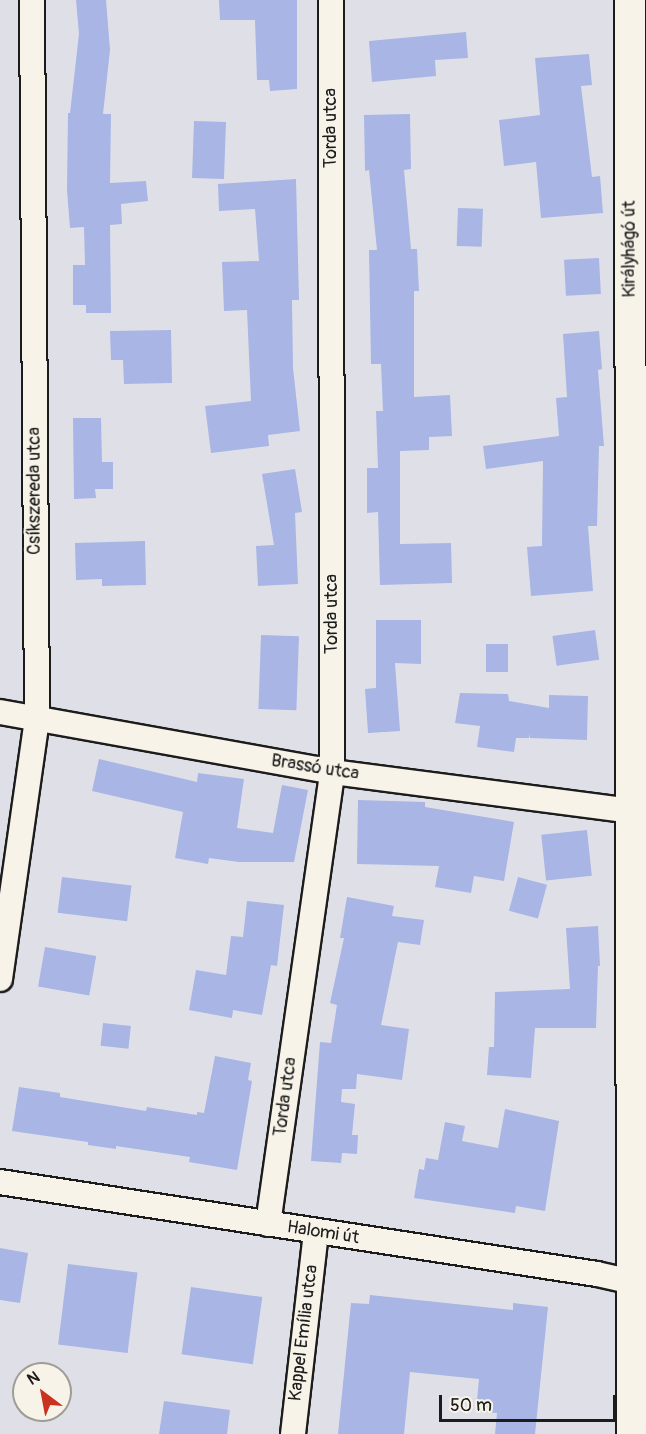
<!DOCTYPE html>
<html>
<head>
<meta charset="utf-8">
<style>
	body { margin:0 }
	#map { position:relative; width:646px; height:1434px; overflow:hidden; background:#dfe0e7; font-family:Pangolin,sans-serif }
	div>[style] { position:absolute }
	.building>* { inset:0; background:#a8b5e5; transform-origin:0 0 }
	.roads { filter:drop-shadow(2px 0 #1c1c1c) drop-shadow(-2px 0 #1c1c1c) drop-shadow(0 2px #1c1c1c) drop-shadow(0 -2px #1c1c1c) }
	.minor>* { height:24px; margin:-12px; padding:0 12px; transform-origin:12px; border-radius:12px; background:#f7f3e8 }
	.tertiary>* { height:30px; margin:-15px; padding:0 15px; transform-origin:15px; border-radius:15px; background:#f7f3e8 }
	span { translate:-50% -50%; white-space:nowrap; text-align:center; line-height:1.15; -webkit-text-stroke:4.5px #f7f3e8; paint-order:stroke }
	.street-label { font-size:18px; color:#1c1c1c }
	.north { position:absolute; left:12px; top:1362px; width:60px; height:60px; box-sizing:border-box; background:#f7f3e8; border:2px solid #9f9d96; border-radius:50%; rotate:328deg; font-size:16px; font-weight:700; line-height:24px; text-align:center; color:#1c1c1c }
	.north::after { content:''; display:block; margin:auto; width:21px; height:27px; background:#c8321e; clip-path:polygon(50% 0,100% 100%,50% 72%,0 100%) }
	.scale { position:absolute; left:439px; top:1395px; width:177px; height:27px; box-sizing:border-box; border:3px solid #1c1c1c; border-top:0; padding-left:8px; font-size:18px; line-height:21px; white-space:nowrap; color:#1c1c1c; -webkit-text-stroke:4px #f7f3e8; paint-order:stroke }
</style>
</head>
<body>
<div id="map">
	<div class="building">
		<div style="clip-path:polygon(76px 0,106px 0,110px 50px,103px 114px,111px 114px,110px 183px,146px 181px,148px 201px,121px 204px,122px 224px,110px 225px,111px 313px,86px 313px,86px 305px,73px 305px,73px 265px,85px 265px,84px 227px,70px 228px,67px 190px,68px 113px,70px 113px,79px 34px)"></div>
		<div style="clip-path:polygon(219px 0,297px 0,297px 89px,270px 91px,269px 80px,257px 80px,255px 20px,220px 20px)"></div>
		<div style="clip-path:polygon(466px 32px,468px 58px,435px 60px,436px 76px,372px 82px,369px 41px)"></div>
		<div style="clip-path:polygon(589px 54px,592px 85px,581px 86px,592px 177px,600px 176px,603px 213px,541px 218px,536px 162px,504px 166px,499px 120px,540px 115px,535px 58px)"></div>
		<div style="clip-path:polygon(410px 114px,411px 169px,404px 170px,411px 249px,417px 249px,419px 291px,414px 291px,414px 397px,450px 395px,452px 436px,429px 437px,429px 450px,400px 451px,400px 544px,451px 543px,452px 583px,380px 585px,378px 512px,367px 513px,367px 468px,378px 468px,376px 411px,383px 411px,381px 364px,371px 364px,369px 250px,377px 250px,369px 170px,365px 171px,364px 115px)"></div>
		<div style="left:194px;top:121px;width:32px;height:57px;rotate:2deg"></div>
		<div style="clip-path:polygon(296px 179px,299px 300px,292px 300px,293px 368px,300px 431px,268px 435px,269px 446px,211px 453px,205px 406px,251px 401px,247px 310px,224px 311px,222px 262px,259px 261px,255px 209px,219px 211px,218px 184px)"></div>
		<div style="left:458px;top:208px;width:25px;height:38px;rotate:2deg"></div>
		<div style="left:599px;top:258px;width:36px;height:35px;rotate:87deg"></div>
		<div style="clip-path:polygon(171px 330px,172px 383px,124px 384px,123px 360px,111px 360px,110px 331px)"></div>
		<div style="clip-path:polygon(599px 331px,602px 369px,598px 370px,604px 446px,599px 446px,597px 526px,588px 526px,593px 591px,531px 596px,527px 547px,542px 546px,543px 461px,486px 469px,483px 446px,559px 436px,556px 398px,567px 397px,563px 334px)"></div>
		<div style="clip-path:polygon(73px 418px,101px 418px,102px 462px,113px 462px,113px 489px,95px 489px,96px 498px,74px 499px)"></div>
		<div style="clip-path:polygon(295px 469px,302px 512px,295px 513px,298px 584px,258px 586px,256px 546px,274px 545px,262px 474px)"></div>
		<div style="clip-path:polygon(145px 541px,146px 585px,102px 586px,102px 579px,76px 580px,75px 543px)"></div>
		<div style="clip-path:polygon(376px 620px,421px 620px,421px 664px,395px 663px,400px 731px,368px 733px,365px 689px,376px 688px)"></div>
		<div style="left:595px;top:630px;width:30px;height:43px;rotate:82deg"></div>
		<div style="left:261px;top:635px;width:38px;height:74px;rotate:2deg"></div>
		<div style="left:486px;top:644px;width:22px;height:28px"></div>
		<div style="clip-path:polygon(460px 693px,508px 694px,509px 701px,549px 708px,549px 695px,588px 696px,587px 740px,530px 738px,530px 734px,529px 738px,516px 738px,514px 752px,477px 747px,480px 726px,455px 723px)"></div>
		<div style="clip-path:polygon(99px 759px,197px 782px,198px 773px,244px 779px,237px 828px,273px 833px,282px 785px,308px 790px,294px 862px,239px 862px,209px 858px,208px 864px,175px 858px,183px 812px,92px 791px)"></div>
		<div style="clip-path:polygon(358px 800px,425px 802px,425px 807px,514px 822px,504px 881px,474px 876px,471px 893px,435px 887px,439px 866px,357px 864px)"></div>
		<div style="left:587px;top:830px;width:46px;height:46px;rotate:84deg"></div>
		<div style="left:62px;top:877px;width:70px;height:36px;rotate:7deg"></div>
		<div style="left:518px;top:877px;width:30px;height:35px;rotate:15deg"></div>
		<div style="clip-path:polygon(347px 897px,394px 906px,392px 916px,424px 920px,420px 945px,398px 942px,381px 1025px,409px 1029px,402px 1080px,357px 1074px,356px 1089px,342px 1089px,341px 1102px,355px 1104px,352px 1135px,358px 1135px,357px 1154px,342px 1153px,341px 1163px,311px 1161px,320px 1042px,331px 1043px,337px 1005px,330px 1003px,344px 938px,340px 938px)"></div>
		<div style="clip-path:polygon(247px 901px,284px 905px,277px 966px,271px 965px,262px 1015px,233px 1010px,232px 1018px,189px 1010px,196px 970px,226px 975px,231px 936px,243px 937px)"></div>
		<div style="clip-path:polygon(598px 926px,600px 966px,598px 966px,596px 1028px,535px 1028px,531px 1078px,487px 1075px,489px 1047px,494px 1047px,495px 992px,570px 989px,566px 928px)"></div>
		<div style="left:45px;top:947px;width:52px;height:40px;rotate:10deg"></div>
		<div style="left:103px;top:1023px;width:28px;height:23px;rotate:6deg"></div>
		<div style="clip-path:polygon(215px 1056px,251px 1063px,248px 1080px,252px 1081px,237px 1170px,189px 1162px,190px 1157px,116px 1146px,116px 1149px,88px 1145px,88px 1142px,12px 1131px,19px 1087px,60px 1093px,60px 1097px,146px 1111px,147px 1107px,197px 1115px,197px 1112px,204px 1113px)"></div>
		<div style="clip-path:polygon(505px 1109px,559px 1121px,545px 1211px,516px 1206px,515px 1213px,414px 1198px,419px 1169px,424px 1170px,426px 1158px,438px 1160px,445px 1122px,465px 1126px,462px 1141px,498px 1148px)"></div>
		<div style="clip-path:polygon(0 1248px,28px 1253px,20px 1303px,0 1300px)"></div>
		<div style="left:68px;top:1264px;width:70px;height:81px;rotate:7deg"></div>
		<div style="left:191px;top:1287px;width:72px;height:68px;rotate:8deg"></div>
		<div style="clip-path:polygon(370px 1295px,513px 1310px,513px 1303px,548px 1307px,535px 1434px,495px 1434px,497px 1413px,476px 1411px,479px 1379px,410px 1372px,404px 1434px,338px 1434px,351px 1303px,369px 1304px)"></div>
		<div style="clip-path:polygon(164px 1401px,230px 1410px,227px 1434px,159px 1434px)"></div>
	</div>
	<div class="roads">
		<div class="minor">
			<div style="left:0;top:712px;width:337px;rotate:10.2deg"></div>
			<div style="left:332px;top:772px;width:303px;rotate:7.4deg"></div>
			<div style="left:0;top:979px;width:264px;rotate:-81.9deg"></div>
			<div style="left:37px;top:718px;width:718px;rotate:-90.4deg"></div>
			<div style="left:0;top:1182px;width:604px;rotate:8.76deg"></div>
			<div style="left:597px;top:1274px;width:50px;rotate:12.7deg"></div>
			<div style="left:268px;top:1224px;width:457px;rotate:-81.9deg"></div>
			<div style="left:332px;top:772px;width:772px;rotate:-90.07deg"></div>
			<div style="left:293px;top:1434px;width:203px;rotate:-83.5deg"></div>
		</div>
		<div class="tertiary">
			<div style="left:630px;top:0;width:1434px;rotate:89.92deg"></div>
		</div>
	</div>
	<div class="street-label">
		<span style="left:331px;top:128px;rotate:-90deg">Torda utca</span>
		<span style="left:630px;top:249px;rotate:-90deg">Királyhágó út</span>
		<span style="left:35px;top:491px;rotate:-90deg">Csíkszereda utca</span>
		<span style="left:332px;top:614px;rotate:-90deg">Torda utca</span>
		<span style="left:315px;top:768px;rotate:9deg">Brassó utca</span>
		<span style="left:286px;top:1097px;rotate:-82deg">Torda utca</span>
		<span style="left:323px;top:1233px;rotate:9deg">Halomi út</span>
		<span style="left:304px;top:1333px;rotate:-83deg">Kappel Emília utca</span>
	</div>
	<div class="north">N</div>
	<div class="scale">50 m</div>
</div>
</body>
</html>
